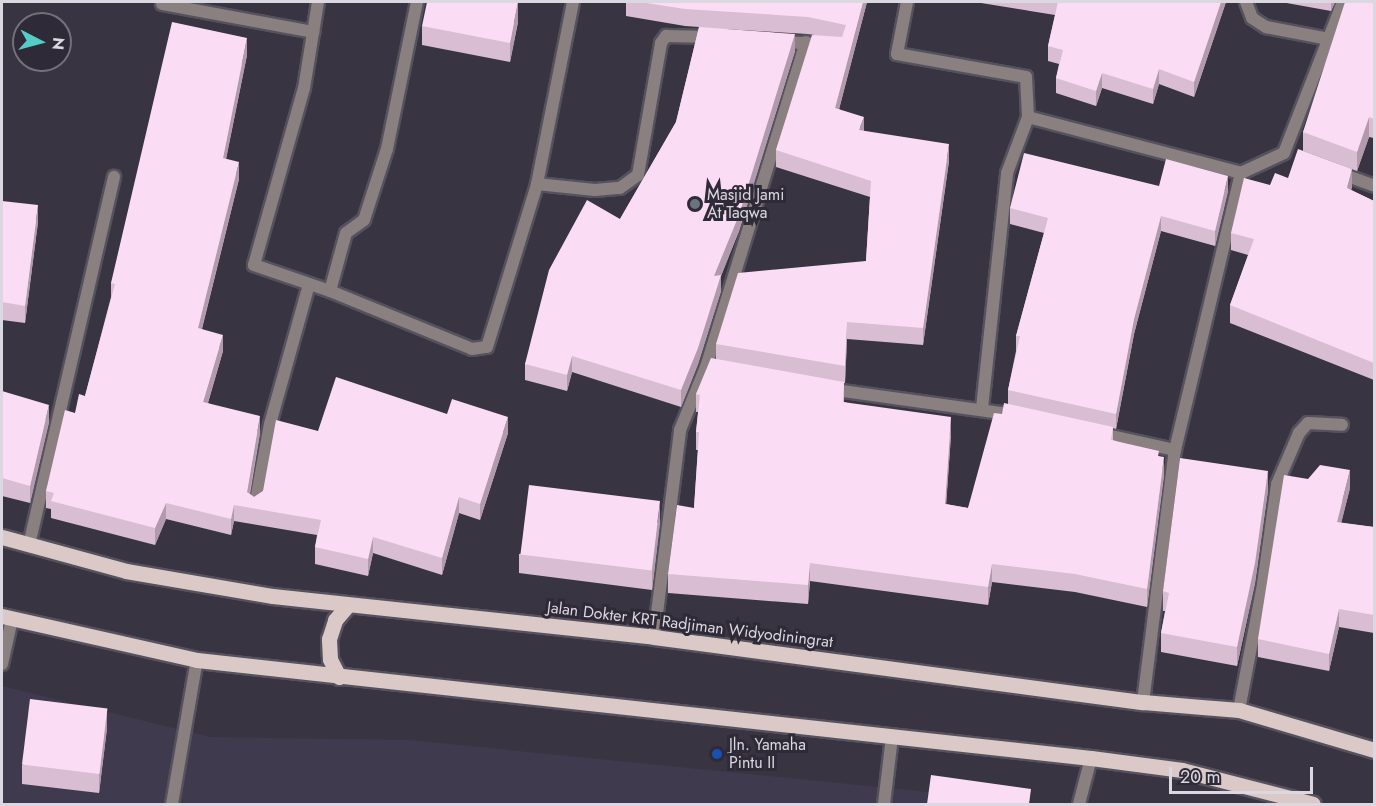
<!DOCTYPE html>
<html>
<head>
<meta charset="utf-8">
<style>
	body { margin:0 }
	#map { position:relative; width:1376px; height:806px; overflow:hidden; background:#383441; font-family:Jost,sans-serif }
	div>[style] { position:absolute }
	.built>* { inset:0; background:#403a4e }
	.roads { filter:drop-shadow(2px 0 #55525e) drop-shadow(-2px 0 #55525e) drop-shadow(0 2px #55525e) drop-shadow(0 -2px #55525e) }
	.service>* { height:12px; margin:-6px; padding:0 6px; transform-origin:6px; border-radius:6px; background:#89807f }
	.minor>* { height:12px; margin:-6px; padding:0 6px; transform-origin:6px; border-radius:6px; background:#89807f }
	.primary>* { height:15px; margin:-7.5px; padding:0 7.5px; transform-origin:7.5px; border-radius:7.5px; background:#dbc9c8 }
	.wall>* { inset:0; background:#d8bdd3 }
	.shaded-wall>* { inset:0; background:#b09aac }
	.building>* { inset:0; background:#fbdcf5; transform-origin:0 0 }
	.dots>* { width:16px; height:16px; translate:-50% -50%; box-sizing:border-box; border:3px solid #2e2a37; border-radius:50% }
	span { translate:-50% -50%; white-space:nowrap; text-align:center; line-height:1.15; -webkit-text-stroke:6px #2e2a37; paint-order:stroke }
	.poi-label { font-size:16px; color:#dbd8e1 }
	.left { translate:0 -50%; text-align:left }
	.street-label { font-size:16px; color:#dbd8e1 }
	.frame { position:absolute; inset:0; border:3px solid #dbd8e1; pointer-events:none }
	.north { position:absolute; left:12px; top:12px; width:60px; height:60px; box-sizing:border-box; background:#2e2a37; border:2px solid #73707b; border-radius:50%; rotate:96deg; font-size:16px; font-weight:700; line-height:24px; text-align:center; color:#dbd8e1 }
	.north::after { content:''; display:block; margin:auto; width:21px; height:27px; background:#54cdc7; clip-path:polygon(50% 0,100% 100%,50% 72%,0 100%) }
	.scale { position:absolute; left:1169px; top:767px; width:144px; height:27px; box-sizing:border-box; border:3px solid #dbd8e1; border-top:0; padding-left:8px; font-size:18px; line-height:21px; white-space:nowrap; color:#dbd8e1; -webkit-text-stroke:4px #2e2a37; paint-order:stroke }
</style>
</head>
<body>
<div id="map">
	<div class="built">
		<div style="clip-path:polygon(2px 686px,210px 737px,409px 740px,928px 792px,926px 804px,2px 804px)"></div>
	</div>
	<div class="roads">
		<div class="service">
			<div style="left:2px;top:664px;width:46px;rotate:-77.5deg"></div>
			<div style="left:172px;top:804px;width:146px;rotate:-80.2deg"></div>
			<div style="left:1079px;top:804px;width:48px;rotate:-75.4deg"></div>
		</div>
		<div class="minor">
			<div style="left:318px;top:2px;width:87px;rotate:99.2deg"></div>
			<div style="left:304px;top:88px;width:184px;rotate:105.8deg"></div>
			<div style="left:254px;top:265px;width:80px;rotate:18.9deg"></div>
			<div style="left:330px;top:291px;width:153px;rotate:22.2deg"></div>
			<div style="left:472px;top:349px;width:15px;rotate:-8deg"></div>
			<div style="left:487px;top:347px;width:170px;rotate:-72.9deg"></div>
			<div style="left:537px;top:184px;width:58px;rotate:5.9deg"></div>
			<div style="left:595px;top:190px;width:25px;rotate:-5deg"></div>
			<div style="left:620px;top:188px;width:22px;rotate:-36deg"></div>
			<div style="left:638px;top:175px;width:134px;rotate:-80.1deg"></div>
			<div style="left:661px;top:43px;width:9px;rotate:-54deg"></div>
			<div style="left:666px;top:36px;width:46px;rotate:1.2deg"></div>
			<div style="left:907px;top:2px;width:53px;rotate:100.9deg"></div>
			<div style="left:897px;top:54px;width:131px;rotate:10.1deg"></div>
			<div style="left:1026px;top:77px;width:40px;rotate:87.1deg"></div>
			<div style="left:1246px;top:2px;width:17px;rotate:69deg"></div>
			<div style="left:1252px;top:18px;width:17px;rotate:33deg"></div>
			<div style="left:1266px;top:27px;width:64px;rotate:10.8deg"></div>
			<div style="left:162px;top:4px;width:154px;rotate:10.5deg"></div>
			<div style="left:781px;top:42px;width:42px;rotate:2.7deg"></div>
			<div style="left:1339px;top:173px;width:37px;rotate:20deg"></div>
			<div style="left:537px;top:184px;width:186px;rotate:-78.8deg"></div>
			<div style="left:330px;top:291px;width:60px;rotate:-74.6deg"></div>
			<div style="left:346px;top:233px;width:22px;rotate:-36deg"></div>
			<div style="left:364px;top:220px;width:75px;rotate:-72.1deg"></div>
			<div style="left:387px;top:149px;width:150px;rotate:-78.5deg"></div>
			<div style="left:828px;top:389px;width:190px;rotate:7.9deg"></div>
			<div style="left:982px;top:408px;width:236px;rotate:-83.9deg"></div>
			<div style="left:1007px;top:173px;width:60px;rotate:-69.4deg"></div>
			<div style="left:1028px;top:117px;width:220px;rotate:14.7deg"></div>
			<div style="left:1097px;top:433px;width:80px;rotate:12.3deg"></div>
			<div style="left:255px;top:505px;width:82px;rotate:-79.5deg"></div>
			<div style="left:270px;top:424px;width:145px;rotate:-74.4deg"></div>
			<div style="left:29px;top:545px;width:378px;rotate:-77deg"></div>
			<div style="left:654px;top:637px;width:209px;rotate:-82.8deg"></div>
			<div style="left:680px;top:430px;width:68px;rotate:-67.6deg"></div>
			<div style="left:706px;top:367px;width:340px;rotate:-72.9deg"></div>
			<div style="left:1143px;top:702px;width:254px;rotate:-82.8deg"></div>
			<div style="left:1175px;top:450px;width:285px;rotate:-76.6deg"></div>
			<div style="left:1241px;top:173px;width:47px;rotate:-24.9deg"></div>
			<div style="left:1284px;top:153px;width:162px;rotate:-68.7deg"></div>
			<div style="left:1239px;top:710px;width:128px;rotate:-79.2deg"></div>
			<div style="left:1263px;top:584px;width:101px;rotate:-82deg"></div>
			<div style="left:1277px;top:484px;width:56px;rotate:-66.7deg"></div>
			<div style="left:1299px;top:433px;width:13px;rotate:-48deg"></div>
			<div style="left:1308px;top:423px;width:34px;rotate:3deg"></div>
			<div style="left:884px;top:804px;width:67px;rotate:-83.2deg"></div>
		</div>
		<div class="primary">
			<div style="left:2px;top:537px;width:129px;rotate:15.3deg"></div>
			<div style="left:126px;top:571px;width:149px;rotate:9.7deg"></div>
			<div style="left:273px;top:596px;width:383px;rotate:6.1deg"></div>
			<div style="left:654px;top:637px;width:493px;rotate:7.6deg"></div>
			<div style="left:1143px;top:702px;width:96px;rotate:4.8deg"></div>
			<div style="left:1239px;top:710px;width:141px;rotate:16.5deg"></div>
			<div style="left:2px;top:616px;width:200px;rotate:12.7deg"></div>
			<div style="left:197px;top:660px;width:899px;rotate:6.26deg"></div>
			<div style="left:1091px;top:758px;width:92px;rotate:7.5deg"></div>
			<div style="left:1182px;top:770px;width:135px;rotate:14.5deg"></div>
			<div style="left:339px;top:677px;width:20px;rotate:-117deg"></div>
			<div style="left:330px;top:659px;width:20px;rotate:-93deg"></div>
			<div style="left:329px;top:639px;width:20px;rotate:-72deg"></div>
			<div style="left:335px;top:620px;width:20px;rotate:-49deg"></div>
		</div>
	</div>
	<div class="wall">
		<div style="clip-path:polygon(626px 2px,867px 2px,839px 109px,864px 131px,949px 161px,923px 345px,847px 339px,845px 383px,844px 383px,844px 402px,951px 435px,946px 504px,968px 508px,1002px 414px,1008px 404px,1008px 390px,1016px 351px,1016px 336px,1044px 233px,1010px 224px,1010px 208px,1159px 186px,1228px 191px,1215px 246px,1161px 231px,1134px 334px,1116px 429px,1113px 428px,1113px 440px,1159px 456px,1164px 475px,1147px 607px,1075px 592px,992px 582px,988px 605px,810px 581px,808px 604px,668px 593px,668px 574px,694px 508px,698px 450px,696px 450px,696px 432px,698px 412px,696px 412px,696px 394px,716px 359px,716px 344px,866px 261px,870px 197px,776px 167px,776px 150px,814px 35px,808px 34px,724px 29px,795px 51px,739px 231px,721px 276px,721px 291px,698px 364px,681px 407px,572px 372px,567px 391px,525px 380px,525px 364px,620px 219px,676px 122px,699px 27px,685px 26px,626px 16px)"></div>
		<div style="clip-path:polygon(975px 2px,1226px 2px,1194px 97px,1159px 84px,1153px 104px,1102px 88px,1096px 106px,1056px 93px,1056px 78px,1059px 64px,1048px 61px,1048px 46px,1055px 15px)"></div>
		<div style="clip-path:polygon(1281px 2px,1335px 2px,1331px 11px)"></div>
		<div style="clip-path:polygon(1374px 2px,1374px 138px,1369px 137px,1357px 171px,1303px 151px,1303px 132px)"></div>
		<div style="clip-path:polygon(518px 22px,510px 62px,422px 45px,422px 26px)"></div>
		<div style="clip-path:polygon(247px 55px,226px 159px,239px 179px,202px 329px,223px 351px,208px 403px,260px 433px,250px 494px,254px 497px,263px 491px,318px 431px,508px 433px,480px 520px,459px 513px,442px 575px,373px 553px,368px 576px,315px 564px,315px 547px,317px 535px,234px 521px,231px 535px,166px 519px,155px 545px,51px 518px,51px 509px,46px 508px,46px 491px,75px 413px,85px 396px,111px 297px,111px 283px)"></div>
		<div style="clip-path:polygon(1288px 178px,1352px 187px,1351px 190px,1374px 201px,1374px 380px,1230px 323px,1230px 305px,1248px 255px,1231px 250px,1231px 233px)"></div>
		<div style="clip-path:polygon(2px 201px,38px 222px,25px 323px,2px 320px)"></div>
		<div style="clip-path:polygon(2px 391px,49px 422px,30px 503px,2px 496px)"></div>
		<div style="clip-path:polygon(1350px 488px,1341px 523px,1374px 527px,1374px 633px,1339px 627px,1329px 671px,1258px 657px,1258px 639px)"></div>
		<div style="clip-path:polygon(1268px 490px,1255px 583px,1237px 666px,1161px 652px,1161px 633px,1165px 611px,1163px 611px,1163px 591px)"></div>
		<div style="clip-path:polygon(660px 522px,652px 590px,519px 573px,519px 554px)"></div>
		<div style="clip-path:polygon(107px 728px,99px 793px,22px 784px,22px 765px)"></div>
	</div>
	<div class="shaded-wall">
		<div style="clip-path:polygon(518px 2px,518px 22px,510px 62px,510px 43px)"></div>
		<div style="clip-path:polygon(863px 2px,867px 2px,835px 125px,835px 108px)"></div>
		<div style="clip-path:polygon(1221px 2px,1226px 2px,1194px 97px,1194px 82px)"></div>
		<div style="clip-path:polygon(1331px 2px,1335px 2px,1331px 11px)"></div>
		<div style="clip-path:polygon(795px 34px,795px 51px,739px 231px,721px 276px,721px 291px,698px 364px,681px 407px,681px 390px,714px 276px)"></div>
		<div style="clip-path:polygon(247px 38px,247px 55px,223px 174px,223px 158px)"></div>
		<div style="clip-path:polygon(1159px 69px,1159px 84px,1153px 104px,1153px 89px)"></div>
		<div style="clip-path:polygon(1102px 73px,1102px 88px,1096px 106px,1096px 91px)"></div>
		<div style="clip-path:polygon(864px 117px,864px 134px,859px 130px)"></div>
		<div style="clip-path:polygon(1369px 117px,1369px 137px,1357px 171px,1357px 152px)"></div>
		<div style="clip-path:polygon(949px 144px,949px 161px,923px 345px,923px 328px)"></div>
		<div style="clip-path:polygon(239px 162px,239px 179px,198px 344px,198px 328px)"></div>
		<div style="clip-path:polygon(1352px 169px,1352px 187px,1347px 205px,1347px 188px)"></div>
		<div style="clip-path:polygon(1228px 176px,1228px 191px,1215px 246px,1215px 231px)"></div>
		<div style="clip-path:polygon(38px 205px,38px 222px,25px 323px,25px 306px)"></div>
		<div style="clip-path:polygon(1161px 216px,1161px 231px,1134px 334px,1116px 429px,1116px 414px,1134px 319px)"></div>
		<div style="clip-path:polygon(847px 322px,847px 339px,845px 383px,845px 366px)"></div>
		<div style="clip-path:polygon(223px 335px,223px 351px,203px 419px,203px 402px)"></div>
		<div style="clip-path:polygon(572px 356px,572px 372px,567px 391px,567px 375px)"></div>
		<div style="clip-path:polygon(49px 405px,49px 422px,30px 503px,30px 486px)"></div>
		<div style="clip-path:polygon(260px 416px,260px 433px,247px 508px,247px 492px)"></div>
		<div style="clip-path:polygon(508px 417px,508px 433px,480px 520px,480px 504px)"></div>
		<div style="clip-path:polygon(951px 417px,951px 435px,945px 522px,945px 504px)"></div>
		<div style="clip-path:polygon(1164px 457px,1164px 475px,1147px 607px,1147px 589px)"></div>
		<div style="clip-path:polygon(1350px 470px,1350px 488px,1337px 540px,1337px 522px)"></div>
		<div style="clip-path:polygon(1268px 471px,1268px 490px,1255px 583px,1237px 666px,1237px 647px)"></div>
		<div style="clip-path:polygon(459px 497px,459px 513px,442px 575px,442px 558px)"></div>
		<div style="clip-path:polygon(660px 502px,660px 522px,652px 590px,652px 571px)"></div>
		<div style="clip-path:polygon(166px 503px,166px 519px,155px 545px,155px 528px)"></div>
		<div style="clip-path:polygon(234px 505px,234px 521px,231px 535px,231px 519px)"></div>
		<div style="clip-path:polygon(373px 537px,373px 553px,368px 576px,368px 559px)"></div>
		<div style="clip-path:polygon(810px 563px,810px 581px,808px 604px,808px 585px)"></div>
		<div style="clip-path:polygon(992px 564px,992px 582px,988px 605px,988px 587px)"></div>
		<div style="clip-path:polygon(1339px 609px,1339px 627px,1329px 671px,1329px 654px)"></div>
		<div style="clip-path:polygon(107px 708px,107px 728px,99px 793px,99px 774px)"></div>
	</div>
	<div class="building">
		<div style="clip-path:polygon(427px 2px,518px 2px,510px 43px,422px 26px)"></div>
		<div style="clip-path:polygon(640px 2px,863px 2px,835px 108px,864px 117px,859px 130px,949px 144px,923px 328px,847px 322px,845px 366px,716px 344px,738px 273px,866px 261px,871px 181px,776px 150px,812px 35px,842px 37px,846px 25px,808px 17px,685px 9px)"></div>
		<div style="clip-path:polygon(1058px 2px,1221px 2px,1194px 82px,1159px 69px,1153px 89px,1102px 73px,1096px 91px,1056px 78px,1063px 50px,1048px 46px)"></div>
		<div style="clip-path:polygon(1345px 2px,1374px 2px,1374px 119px,1369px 117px,1357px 152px,1303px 132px)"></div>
		<div style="clip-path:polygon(172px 22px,247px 38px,223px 158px,239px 162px,198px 328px,223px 335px,203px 402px,260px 416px,247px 492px,254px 497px,263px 491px,276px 420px,318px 431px,336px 377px,447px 414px,452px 399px,508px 417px,480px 504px,459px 497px,442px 558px,373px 537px,368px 559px,315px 547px,321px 520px,234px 505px,231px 519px,166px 503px,155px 528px,51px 501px,54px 493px,46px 491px,65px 410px,75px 413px,79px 394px,85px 396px,115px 284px,111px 283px)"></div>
		<div style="clip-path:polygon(699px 27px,795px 34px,739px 215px,714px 276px,721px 275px,698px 348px,681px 390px,572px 356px,567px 375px,525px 364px,549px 270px,587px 200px,620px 219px,676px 122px)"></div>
		<div style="clip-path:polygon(1298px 149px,1352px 169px,1347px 188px,1374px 201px,1374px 363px,1230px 305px,1254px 239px,1231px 233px,1244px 178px,1270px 185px,1275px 173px,1288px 178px)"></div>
		<div style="clip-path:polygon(1024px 153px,1159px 186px,1166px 159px,1228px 176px,1215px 231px,1161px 216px,1134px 319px,1116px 414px,1008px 390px,1020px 336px,1016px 336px,1048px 218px,1010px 208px)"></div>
		<div style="clip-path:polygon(2px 201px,38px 205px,25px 306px,2px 302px)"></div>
		<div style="clip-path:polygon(711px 358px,844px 382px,843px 402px,951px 417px,945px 504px,968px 508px,994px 413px,1002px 414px,1004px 403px,1113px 427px,1111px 440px,1159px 451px,1158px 456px,1164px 457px,1147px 589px,1075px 574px,992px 564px,988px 587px,810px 563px,808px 585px,668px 574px,677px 505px,694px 508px,699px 432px,696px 432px,700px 395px,696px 394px)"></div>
		<div style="clip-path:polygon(2px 391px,49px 405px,30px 486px,2px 478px)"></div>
		<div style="clip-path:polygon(1180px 458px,1268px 471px,1255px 563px,1237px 647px,1161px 633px,1169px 593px,1163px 591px)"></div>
		<div style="clip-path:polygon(1320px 465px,1350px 470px,1337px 522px,1374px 527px,1374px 615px,1339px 609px,1329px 654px,1258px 639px,1284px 475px,1308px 479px)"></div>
		<div style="left:529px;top:485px;width:132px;height:70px;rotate:7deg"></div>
		<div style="left:30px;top:699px;width:78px;height:66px;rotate:7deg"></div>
		<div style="clip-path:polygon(931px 775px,1031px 789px,1029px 804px,927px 804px)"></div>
	</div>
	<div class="dots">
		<div style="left:695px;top:204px;background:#6b7280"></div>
		<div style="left:717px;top:754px;background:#1a4fb4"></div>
	</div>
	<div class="poi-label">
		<span class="left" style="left:707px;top:204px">Masjid Jami<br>At Taqwa</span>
		<span class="left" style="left:729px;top:754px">Jln. Yamaha<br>Pintu II</span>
	</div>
	<div class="street-label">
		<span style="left:690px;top:625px;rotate:7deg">Jalan Dokter KRT Radjiman Widyodiningrat</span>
	</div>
	<div class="frame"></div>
	<div class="north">N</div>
	<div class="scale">20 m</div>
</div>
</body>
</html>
